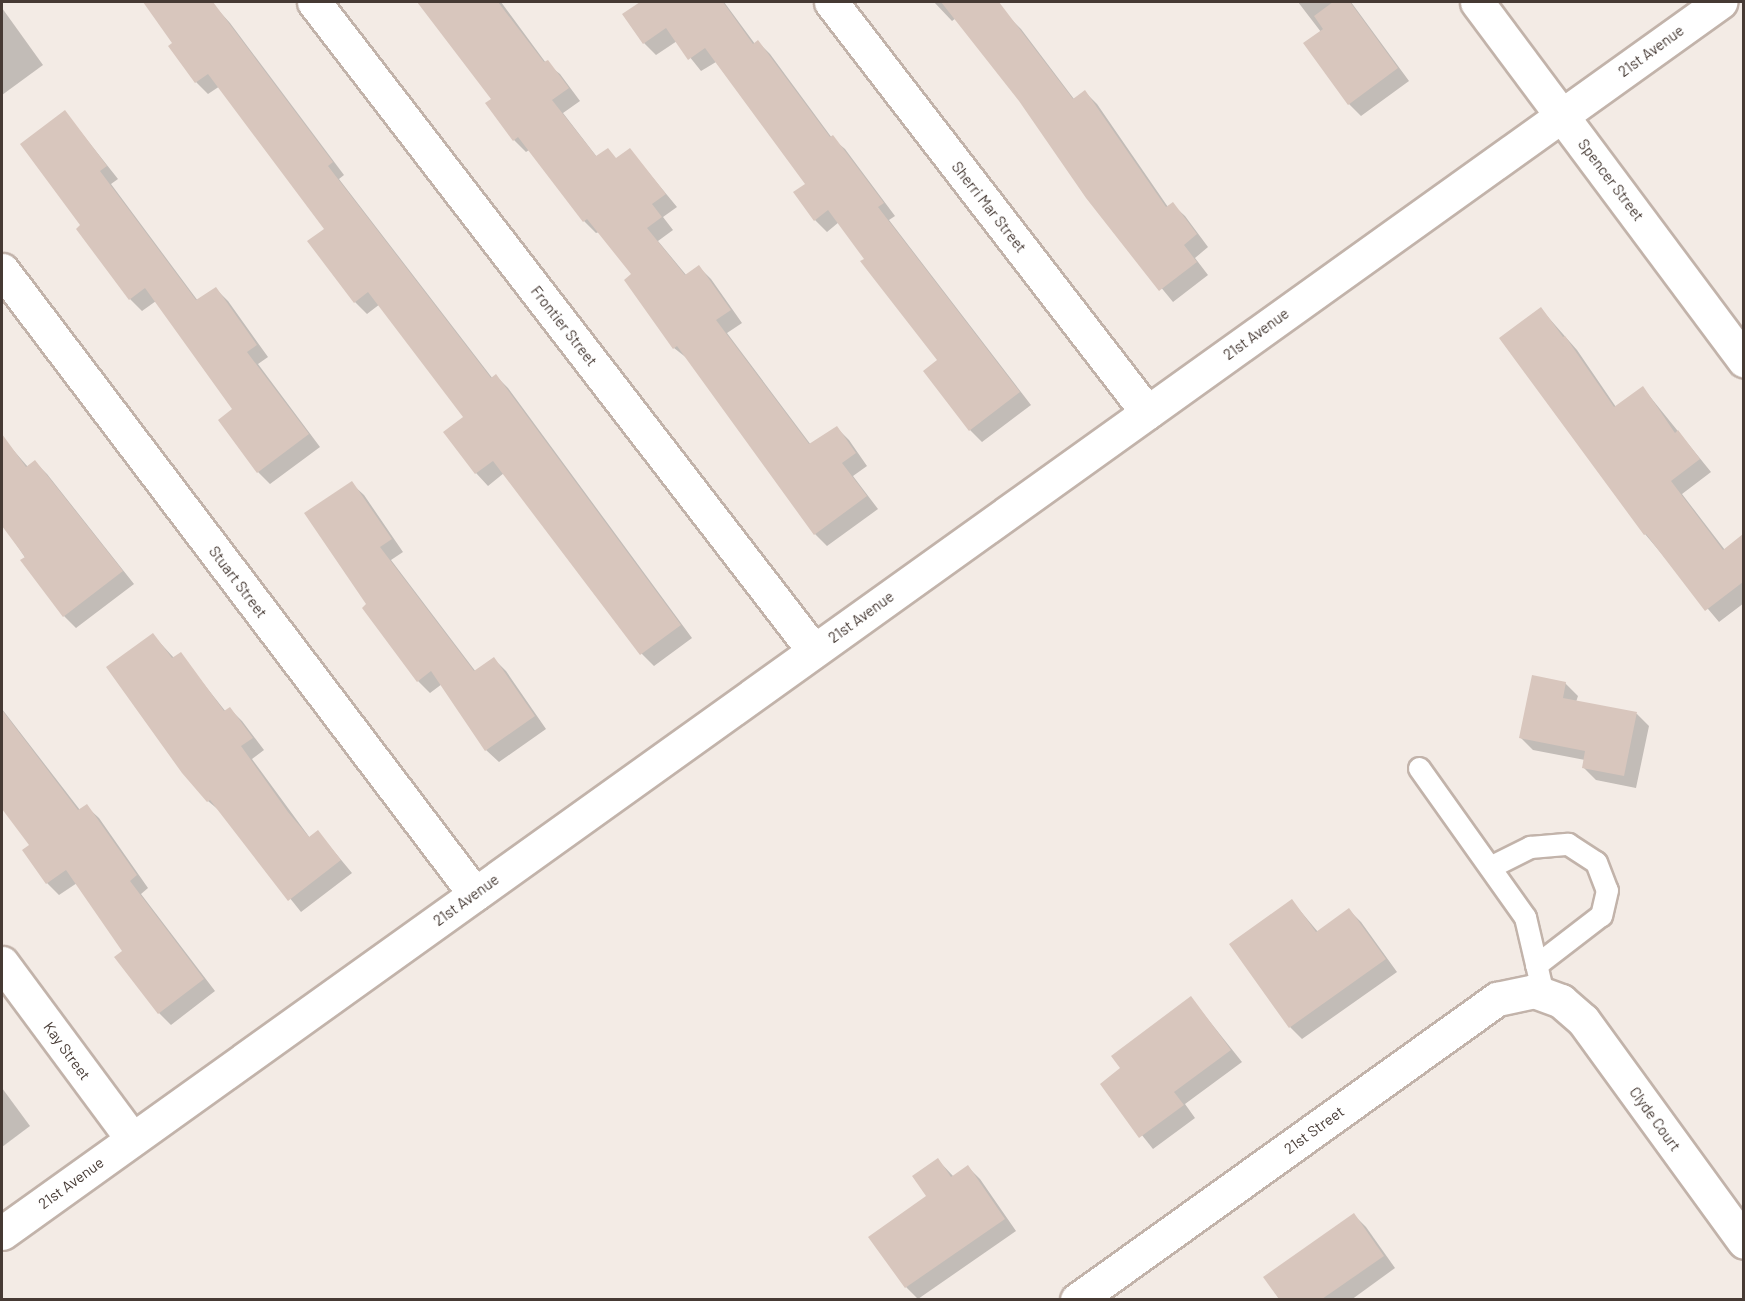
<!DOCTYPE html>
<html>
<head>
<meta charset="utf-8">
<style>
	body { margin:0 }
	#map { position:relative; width:1745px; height:1301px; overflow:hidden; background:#f3ebe5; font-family:Barlow,sans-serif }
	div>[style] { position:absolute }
	.shadow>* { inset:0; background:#0003 }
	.building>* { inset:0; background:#d8c6bd }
	.roads { filter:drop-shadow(2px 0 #c2b3aa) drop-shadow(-2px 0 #c2b3aa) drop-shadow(0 2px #c2b3aa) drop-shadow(0 -2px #c2b3aa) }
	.service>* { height:21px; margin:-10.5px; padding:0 10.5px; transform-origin:10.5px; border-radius:10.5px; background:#fff }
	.minor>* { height:33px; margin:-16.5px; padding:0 16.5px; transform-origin:16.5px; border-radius:16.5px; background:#fff }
	.tertiary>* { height:33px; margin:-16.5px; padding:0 16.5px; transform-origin:16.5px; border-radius:16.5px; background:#fff }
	span { translate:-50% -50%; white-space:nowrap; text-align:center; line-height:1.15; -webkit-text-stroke:4.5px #fff; paint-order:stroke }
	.street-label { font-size:15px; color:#463a34 }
	.frame { position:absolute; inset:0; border:3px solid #463a34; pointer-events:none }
</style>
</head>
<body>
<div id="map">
	<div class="shadow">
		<div style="clip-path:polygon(145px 2px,211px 2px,230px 23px,344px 175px,339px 179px,493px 379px,496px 376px,508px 388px,692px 638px,654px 666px,642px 654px,504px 473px,488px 486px,476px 473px,465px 417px,380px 304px,367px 314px,355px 302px,326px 229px,220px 86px,208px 94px,196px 82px,170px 46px,174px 43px)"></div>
		<div style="clip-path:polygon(419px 2px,501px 2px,546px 63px,560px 74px,580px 101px,563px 113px,597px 157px,617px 159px,630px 150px,677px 207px,663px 217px,673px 230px,658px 241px,687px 276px,699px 267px,711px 279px,742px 323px,727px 333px,811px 445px,837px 428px,849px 440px,867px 466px,853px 476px,878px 509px,827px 546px,815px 534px,688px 359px,674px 348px,626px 280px,633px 275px,599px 232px,596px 233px,584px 221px,529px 150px,526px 152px,514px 140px,493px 99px)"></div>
		<div style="clip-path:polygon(643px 2px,724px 2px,755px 44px,758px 42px,770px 54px,832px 138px,845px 149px,895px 216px,889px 220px,1031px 405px,982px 442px,970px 430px,939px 360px,839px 222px,827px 232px,815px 220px,807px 184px,716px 62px,701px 71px,677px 41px,656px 55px,644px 43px,624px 15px)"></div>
		<div style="clip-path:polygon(934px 2px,995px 2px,1007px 18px,1009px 17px,1021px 29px,1074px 99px,1085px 92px,1097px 104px,1168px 207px,1172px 204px,1185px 216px,1208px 247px,1195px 258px,1208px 275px,1173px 302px,1087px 197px,1020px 100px,956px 18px,952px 21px)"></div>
		<div style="clip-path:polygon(1298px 2px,1351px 2px,1409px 81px,1361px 116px,1349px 104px,1321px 32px)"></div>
		<div style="clip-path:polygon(2px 8px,43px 65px,2px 95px)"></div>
		<div style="clip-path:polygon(65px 112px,118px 179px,111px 184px,198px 301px,216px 289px,228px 301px,268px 357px,258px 364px,320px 447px,270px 484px,258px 472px,234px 410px,156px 301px,142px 311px,130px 299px,83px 225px)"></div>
		<div style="clip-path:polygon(1541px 309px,1577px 350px,1616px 407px,1643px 388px,1711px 472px,1682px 494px,1725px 550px,1744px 536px,1744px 603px,1719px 622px,1645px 534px)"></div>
		<div style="clip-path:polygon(2px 437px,28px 467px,35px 462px,47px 474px,134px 584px,76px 628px,64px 616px,2px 523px)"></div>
		<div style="clip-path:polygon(351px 483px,364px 495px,403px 552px,391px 560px,476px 672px,494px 659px,506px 671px,546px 729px,499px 762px,486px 750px,442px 684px,430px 693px,418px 681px,368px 605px)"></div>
		<div style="clip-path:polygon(153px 635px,174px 658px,180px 654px,226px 712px,230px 709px,242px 721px,264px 750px,252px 759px,310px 838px,318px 832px,352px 873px,301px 912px,221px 812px,208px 801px)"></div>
		<div style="clip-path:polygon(1565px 683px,1578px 696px,1576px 702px,1637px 714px,1649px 726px,1636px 788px,1596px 780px,1583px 767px,1585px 760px,1533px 750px,1521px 738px)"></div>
		<div style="clip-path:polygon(2px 709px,80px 810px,86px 806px,99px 818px,148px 888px,141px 894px,215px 991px,171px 1025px,159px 1013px,124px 951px,77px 883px,59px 895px,47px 883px,31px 845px,2px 806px)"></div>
		<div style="clip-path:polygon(1292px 901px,1318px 932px,1349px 910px,1361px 922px,1397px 972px,1302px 1039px,1290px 1027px)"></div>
		<div style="clip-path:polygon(1191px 998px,1242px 1062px,1185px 1104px,1195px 1118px,1153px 1149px,1102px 1085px,1122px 1069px)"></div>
		<div style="clip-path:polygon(2px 1088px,30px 1126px,2px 1147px)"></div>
		<div style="clip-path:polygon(938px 1160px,954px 1177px,968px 1167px,980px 1179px,1016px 1231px,918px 1299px,906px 1287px)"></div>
		<div style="clip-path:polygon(1354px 1215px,1366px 1227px,1395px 1268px,1351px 1300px,1280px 1300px,1265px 1278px)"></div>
	</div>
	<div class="building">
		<div style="clip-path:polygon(143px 2px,213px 2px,333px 162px,328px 166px,491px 378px,496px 374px,681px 625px,640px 655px,493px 461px,475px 474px,443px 432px,463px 417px,368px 292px,354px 303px,307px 241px,324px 229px,208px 74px,195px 83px,168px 46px,172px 43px)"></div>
		<div style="clip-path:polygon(417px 2px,498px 2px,544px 62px,548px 60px,569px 88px,552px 100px,596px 156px,608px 148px,616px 158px,630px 148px,666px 194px,652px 204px,662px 217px,647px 228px,685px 275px,699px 265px,731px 310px,716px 320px,809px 444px,837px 426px,856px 453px,842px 463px,867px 496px,814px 535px,677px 346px,673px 349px,624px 280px,631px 274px,587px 219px,583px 222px,518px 137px,513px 141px,485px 103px,491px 99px)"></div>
		<div style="clip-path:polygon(640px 2px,723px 2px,753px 44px,758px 40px,830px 137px,833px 135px,884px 203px,878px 207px,1020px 392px,969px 431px,923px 371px,937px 360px,860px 261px,864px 259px,828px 210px,814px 221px,793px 192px,805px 184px,705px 48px,688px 60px,666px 28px,643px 44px,622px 14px)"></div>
		<div style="clip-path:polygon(941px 2px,999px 2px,1073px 99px,1085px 90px,1166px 207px,1173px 202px,1197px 234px,1184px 245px,1197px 262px,1159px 291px,1086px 198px,1019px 101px)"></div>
		<div style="clip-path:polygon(1333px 2px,1350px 2px,1398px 68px,1348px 105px,1303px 43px,1323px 29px,1314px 16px)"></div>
		<div style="clip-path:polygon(65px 110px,107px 166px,100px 171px,196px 300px,216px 287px,257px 345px,247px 352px,309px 434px,257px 473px,218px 420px,232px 409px,145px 288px,129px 300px,76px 229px,80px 225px,20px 144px)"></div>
		<div style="clip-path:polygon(1541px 307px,1563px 337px,1565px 336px,1614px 407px,1643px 386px,1675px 433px,1678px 430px,1700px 459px,1671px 481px,1723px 550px,1743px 534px,1743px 582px,1705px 611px,1646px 534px,1644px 535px,1499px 338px)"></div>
		<div style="clip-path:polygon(2px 434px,26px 467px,35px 460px,123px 571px,63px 617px,20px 560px,25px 557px,2px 526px)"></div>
		<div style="clip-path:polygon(352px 481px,392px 539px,380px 547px,474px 671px,494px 657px,535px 716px,485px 751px,431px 671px,417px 682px,362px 608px,366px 604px,304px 513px)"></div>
		<div style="clip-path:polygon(153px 633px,172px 658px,181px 652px,224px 711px,230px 707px,253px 738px,241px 746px,288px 812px,309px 837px,318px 830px,341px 860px,288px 901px,210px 800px,207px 802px,182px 773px,106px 667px)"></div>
		<div style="clip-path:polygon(1532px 675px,1566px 682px,1563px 698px,1637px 712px,1624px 776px,1582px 768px,1585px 751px,1519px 738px)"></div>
		<div style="clip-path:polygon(2px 710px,78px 810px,87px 804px,137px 875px,130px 881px,204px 979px,158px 1014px,114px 957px,122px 951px,66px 870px,46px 884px,22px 850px,29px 845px,2px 809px)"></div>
		<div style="clip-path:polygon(1292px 899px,1316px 932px,1349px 908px,1386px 959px,1289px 1028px,1229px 944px)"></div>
		<div style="clip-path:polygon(1191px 996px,1231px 1050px,1174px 1092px,1184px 1105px,1139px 1138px,1100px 1084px,1120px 1068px,1111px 1056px)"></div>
		<div style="clip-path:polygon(938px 1158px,951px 1177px,968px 1165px,1005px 1219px,905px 1288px,868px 1237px,926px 1196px,912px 1176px)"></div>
		<div style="clip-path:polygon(1354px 1213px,1384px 1256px,1322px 1299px,1279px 1299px,1263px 1277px)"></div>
	</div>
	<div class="roads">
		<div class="service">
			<div style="left:1419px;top:768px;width:183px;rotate:54.6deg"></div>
			<div style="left:1525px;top:917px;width:79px;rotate:76.8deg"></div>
			<div style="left:1490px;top:867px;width:45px;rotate:-26.6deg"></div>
			<div style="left:1530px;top:847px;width:38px;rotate:-5deg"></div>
			<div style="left:1568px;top:844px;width:33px;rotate:33deg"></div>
			<div style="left:1596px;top:862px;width:30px;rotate:69deg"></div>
			<div style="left:1607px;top:890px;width:26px;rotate:103deg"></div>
			<div style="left:1601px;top:915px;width:82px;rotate:142.4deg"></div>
		</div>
		<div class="minor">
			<div style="left:314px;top:2px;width:819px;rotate:52.39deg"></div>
			<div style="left:831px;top:2px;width:518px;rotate:52.38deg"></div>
			<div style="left:1477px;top:2px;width:447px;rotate:53.3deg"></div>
			<div style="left:2px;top:270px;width:783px;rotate:52.84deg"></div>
			<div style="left:2px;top:963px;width:219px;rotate:53.5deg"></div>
			<div style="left:1077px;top:1300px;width:517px;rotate:-35.63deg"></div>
			<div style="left:1497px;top:999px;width:38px;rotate:-12deg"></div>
			<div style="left:1534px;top:991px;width:29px;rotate:20deg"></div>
			<div style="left:1561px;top:1001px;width:29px;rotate:41deg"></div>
			<div style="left:1583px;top:1020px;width:274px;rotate:54deg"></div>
		</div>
		<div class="tertiary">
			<div style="left:2px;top:1233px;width:2114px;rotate:-35.62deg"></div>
		</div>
	</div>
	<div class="street-label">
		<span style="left:1651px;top:51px;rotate:-36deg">21st Avenue</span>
		<span style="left:1611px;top:180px;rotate:53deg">Spencer Street</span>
		<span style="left:989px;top:207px;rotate:52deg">Sherri Mar Street</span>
		<span style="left:564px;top:326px;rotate:52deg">Frontier Street</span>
		<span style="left:1256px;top:334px;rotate:-36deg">21st Avenue</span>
		<span style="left:238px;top:582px;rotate:53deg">Stuart Street</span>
		<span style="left:861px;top:617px;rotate:-36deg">21st Avenue</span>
		<span style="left:466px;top:900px;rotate:-36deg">21st Avenue</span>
		<span style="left:67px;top:1051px;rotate:54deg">Kay Street</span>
		<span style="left:1655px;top:1119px;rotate:54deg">Clyde Court</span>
		<span style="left:1314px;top:1130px;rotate:-36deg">21st Street</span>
		<span style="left:71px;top:1183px;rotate:-36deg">21st Avenue</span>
	</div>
	<div class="frame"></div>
</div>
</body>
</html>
